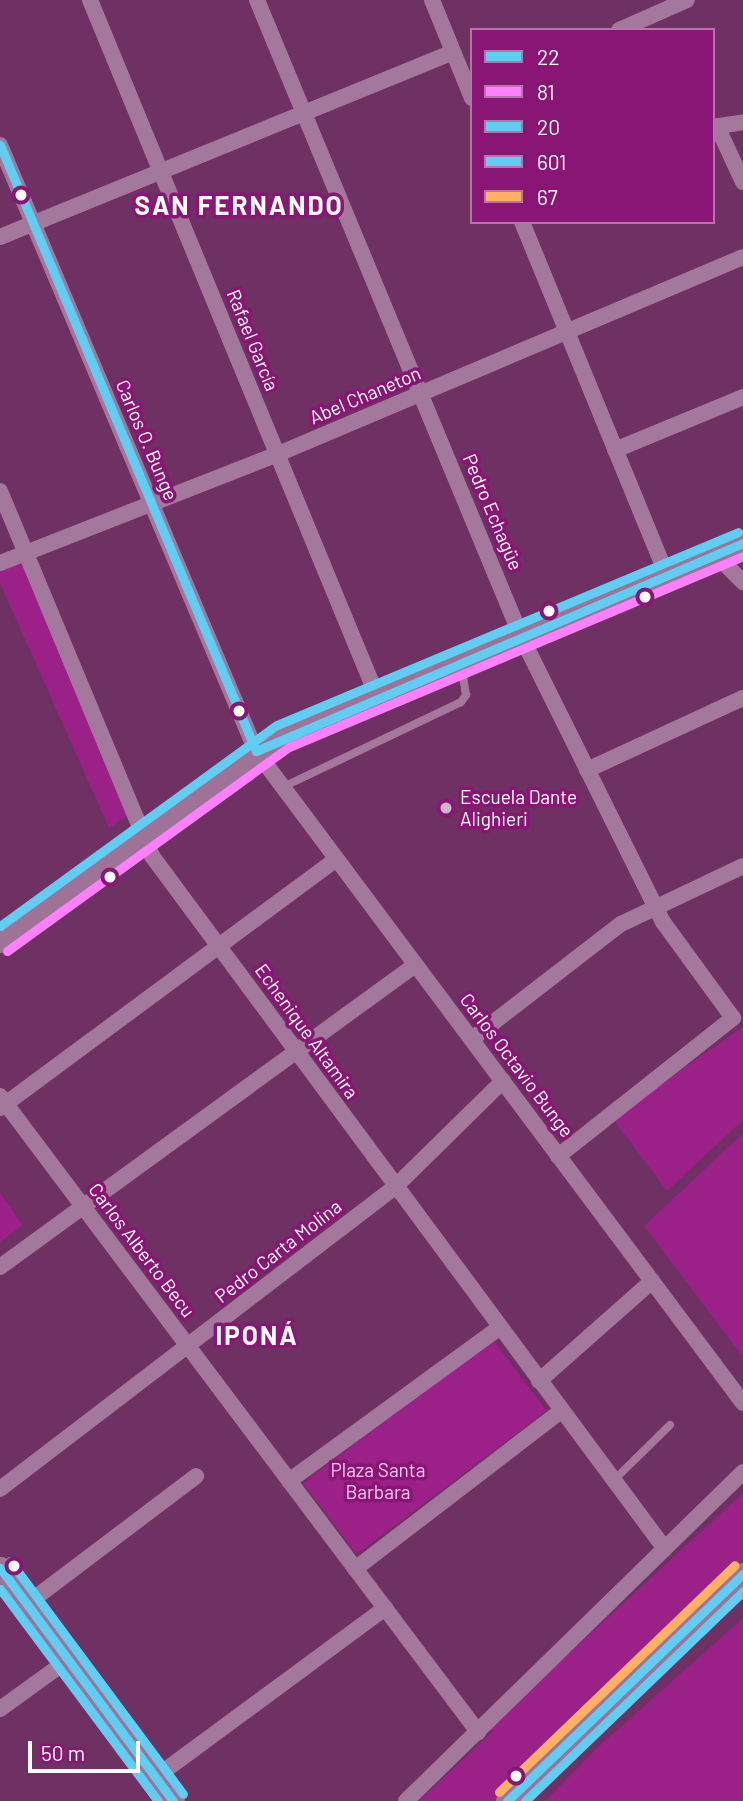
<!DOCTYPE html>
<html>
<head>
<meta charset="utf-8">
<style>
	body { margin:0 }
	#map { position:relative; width:743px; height:1801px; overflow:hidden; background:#6f3064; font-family:Barlow,sans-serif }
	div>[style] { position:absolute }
	.green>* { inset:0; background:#9b2087; transform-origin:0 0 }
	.service>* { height:8px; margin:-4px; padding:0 4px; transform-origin:4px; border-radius:4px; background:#a4779c }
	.minor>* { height:16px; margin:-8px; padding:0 8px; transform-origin:8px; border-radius:8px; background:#a4779c }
	.secondary>* { height:23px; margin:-11.5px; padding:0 11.5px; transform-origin:11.5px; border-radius:11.5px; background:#9f7297 }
	.bus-1>* { height:9px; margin:-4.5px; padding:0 4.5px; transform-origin:4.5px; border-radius:4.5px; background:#60cef2 }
	.bus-2>* { height:9px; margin:-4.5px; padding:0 4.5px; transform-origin:4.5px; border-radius:4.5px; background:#fe80ff }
	.bus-3>* { height:9px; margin:-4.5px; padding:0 4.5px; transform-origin:4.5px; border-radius:4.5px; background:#60cef2 }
	.bus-4>* { height:9px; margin:-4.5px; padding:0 4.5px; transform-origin:4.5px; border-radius:4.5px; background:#60cef2 }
	.bus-5>* { height:9px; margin:-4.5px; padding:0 4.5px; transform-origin:4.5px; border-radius:4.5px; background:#ffb060 }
	.bus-6>* { height:9px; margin:-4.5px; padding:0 4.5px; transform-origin:4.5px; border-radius:4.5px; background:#60cef2 }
	.dots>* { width:19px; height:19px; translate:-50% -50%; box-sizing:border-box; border:4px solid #891675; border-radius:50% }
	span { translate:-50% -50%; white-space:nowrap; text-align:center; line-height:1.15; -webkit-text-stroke:7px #891675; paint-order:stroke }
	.street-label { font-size:19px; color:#fff }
	.poi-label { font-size:19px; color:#fff }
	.left { translate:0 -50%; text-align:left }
	.park-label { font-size:19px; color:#fbc3f2 }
	.district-label { font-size:26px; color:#fff; font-weight:700; letter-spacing:2px }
	.legend { position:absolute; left:470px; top:28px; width:245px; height:196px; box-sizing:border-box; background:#891675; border:2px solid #b873ac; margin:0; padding:9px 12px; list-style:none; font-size:21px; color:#fff }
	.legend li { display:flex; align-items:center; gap:14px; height:35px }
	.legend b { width:35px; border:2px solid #b873ac }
	.scale { position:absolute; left:28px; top:1741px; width:112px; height:32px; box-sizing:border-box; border:4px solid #fff; border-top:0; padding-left:9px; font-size:21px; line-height:24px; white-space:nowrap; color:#fff; -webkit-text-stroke:5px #891675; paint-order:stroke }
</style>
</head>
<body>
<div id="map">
	<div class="green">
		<div style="clip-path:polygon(23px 562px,129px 815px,109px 828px,0 583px,0 569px)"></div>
		<div style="clip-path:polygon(743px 1027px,743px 1120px,667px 1191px,612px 1118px)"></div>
		<div style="clip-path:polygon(743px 1133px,743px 1357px,644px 1226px)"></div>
		<div style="clip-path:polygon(0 1193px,23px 1225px,0 1242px)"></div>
		<div style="left:493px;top:1340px;width:89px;height:238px;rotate:53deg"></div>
		<div style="clip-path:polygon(743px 1493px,743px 1565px,502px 1801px,419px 1801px,492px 1732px,489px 1727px)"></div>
		<div style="clip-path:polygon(743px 1618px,743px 1801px,545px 1801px,597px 1748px)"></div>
	</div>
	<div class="service">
		<div style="left:283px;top:787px;width:197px;rotate:-25.5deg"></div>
		<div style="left:461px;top:702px;width:9px;rotate:-54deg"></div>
		<div style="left:466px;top:695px;width:32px;rotate:-99deg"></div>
		<div style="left:613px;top:1481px;width:80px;rotate:-44.5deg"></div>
	</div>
	<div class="minor">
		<div style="left:90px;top:0;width:753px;rotate:67.59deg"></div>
		<div style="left:257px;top:0;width:689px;rotate:67.46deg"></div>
		<div style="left:521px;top:636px;width:319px;rotate:63.6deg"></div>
		<div style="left:663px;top:922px;width:119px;rotate:53.9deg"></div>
		<div style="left:733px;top:1018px;width:223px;rotate:141.7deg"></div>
		<div style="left:432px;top:0;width:106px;rotate:67.8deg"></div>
		<div style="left:619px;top:30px;width:74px;rotate:-23.8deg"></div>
		<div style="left:717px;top:126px;width:62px;rotate:65.1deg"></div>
		<div style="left:713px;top:127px;width:30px;rotate:-9deg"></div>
		<div style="left:0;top:145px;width:658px;rotate:67.1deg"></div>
		<div style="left:256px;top:751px;width:814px;rotate:53.24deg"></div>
		<div style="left:522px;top:222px;width:382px;rotate:67.7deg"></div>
		<div style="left:0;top:237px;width:489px;rotate:-22.2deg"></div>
		<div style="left:615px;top:450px;width:139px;rotate:-22.5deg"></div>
		<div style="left:0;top:491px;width:395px;rotate:67.4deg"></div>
		<div style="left:152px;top:856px;width:862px;rotate:53.49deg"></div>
		<div style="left:715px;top:554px;width:40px;rotate:45deg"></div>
		<div style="left:0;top:563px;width:299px;rotate:-21.4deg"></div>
		<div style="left:278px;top:454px;width:505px;rotate:-22.96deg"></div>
		<div style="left:587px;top:770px;width:172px;rotate:-24.8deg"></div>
		<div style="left:472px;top:1039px;width:188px;rotate:-37.7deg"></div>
		<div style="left:621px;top:924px;width:135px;rotate:-25.4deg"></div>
		<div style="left:0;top:1096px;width:796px;rotate:53.07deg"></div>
		<div style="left:0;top:1108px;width:418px;rotate:-36.5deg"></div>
		<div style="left:0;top:1267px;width:513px;rotate:-36.04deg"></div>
		<div style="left:539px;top:1381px;width:151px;rotate:-41.5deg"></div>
		<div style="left:289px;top:1481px;width:261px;rotate:-36.1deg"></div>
		<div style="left:0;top:1489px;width:499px;rotate:-37.4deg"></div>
		<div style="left:396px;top:1186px;width:150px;rotate:-44.5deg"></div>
		<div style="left:355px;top:1569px;width:260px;rotate:-37.5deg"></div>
		<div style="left:27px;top:1604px;width:212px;rotate:-37.1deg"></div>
		<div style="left:0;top:1709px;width:84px;rotate:-35.8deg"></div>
		<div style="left:156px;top:1777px;width:285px;rotate:-36.4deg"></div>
		<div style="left:406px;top:1801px;width:471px;rotate:-44.3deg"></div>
	</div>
	<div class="secondary">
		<div style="left:0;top:941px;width:349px;rotate:-35.9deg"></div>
		<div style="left:283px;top:736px;width:499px;rotate:-22.8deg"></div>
		<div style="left:0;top:1568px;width:290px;rotate:53.4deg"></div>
		<div style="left:507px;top:1801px;width:327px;rotate:-43.9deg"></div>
	</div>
	<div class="bus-1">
		<div style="left:0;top:145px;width:658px;rotate:67.1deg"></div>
		<div style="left:256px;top:751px;width:530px;rotate:-23.13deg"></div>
		<div style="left:0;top:1568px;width:290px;rotate:53.4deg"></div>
		<div style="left:507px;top:1801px;width:327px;rotate:-43.9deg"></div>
	</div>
	<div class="bus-2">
		<div style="left:7px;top:951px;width:348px;rotate:-35.9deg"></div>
		<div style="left:289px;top:747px;width:493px;rotate:-22.8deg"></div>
	</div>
	<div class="bus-3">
		<div style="left:0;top:1589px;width:264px;rotate:53.3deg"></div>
		<div style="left:525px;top:1801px;width:303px;rotate:-43.9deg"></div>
	</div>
	<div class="bus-4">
		<div style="left:0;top:926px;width:342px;rotate:-36deg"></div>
		<div style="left:277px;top:725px;width:500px;rotate:-22.7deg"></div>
	</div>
	<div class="bus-5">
		<div style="left:499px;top:1792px;width:327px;rotate:-43.9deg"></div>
	</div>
	<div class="bus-6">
		<div style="left:10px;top:1561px;width:290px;rotate:53.4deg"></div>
	</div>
	<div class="dots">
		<div style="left:21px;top:195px;background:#fff"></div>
		<div style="left:645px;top:597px;background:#fff"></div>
		<div style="left:549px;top:611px;background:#fff"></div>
		<div style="left:239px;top:711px;background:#fff"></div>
		<div style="left:446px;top:808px;background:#cdb7c9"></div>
		<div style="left:110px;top:877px;background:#fff"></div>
		<div style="left:14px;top:1566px;background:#fff"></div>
		<div style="left:516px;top:1776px;background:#fff"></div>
	</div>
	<div class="street-label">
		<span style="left:253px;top:340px;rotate:68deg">Rafael García</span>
		<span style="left:365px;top:395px;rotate:-23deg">Abel Chaneton</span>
		<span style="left:147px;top:440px;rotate:67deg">Carlos O. Bunge</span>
		<span style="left:493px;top:512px;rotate:67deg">Pedro Echagüe</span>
		<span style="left:307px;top:1031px;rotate:54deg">Echenique Altamira</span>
		<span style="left:517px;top:1065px;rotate:53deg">Carlos Octavio Bunge</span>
		<span style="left:142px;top:1250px;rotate:53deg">Carlos Alberto Becu</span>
		<span style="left:278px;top:1251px;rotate:-38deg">Pedro Carta Molina</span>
	</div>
	<div class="poi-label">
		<span class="left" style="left:460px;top:808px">Escuela Dante<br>Alighieri</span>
	</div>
	<div class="park-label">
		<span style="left:378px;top:1481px">Plaza Santa<br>Barbara</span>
	</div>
	<div class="district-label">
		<span style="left:239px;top:205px">SAN FERNANDO</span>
		<span style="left:257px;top:1335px">IPONÁ</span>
	</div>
	<ul class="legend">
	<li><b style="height:9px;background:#60cef2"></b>22</li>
	<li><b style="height:9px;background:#fe80ff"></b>81</li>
	<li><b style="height:9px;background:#60cef2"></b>20</li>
	<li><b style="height:9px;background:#60cef2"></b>601</li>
	<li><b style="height:9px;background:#ffb060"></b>67</li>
	</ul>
	<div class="scale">50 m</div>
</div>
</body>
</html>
